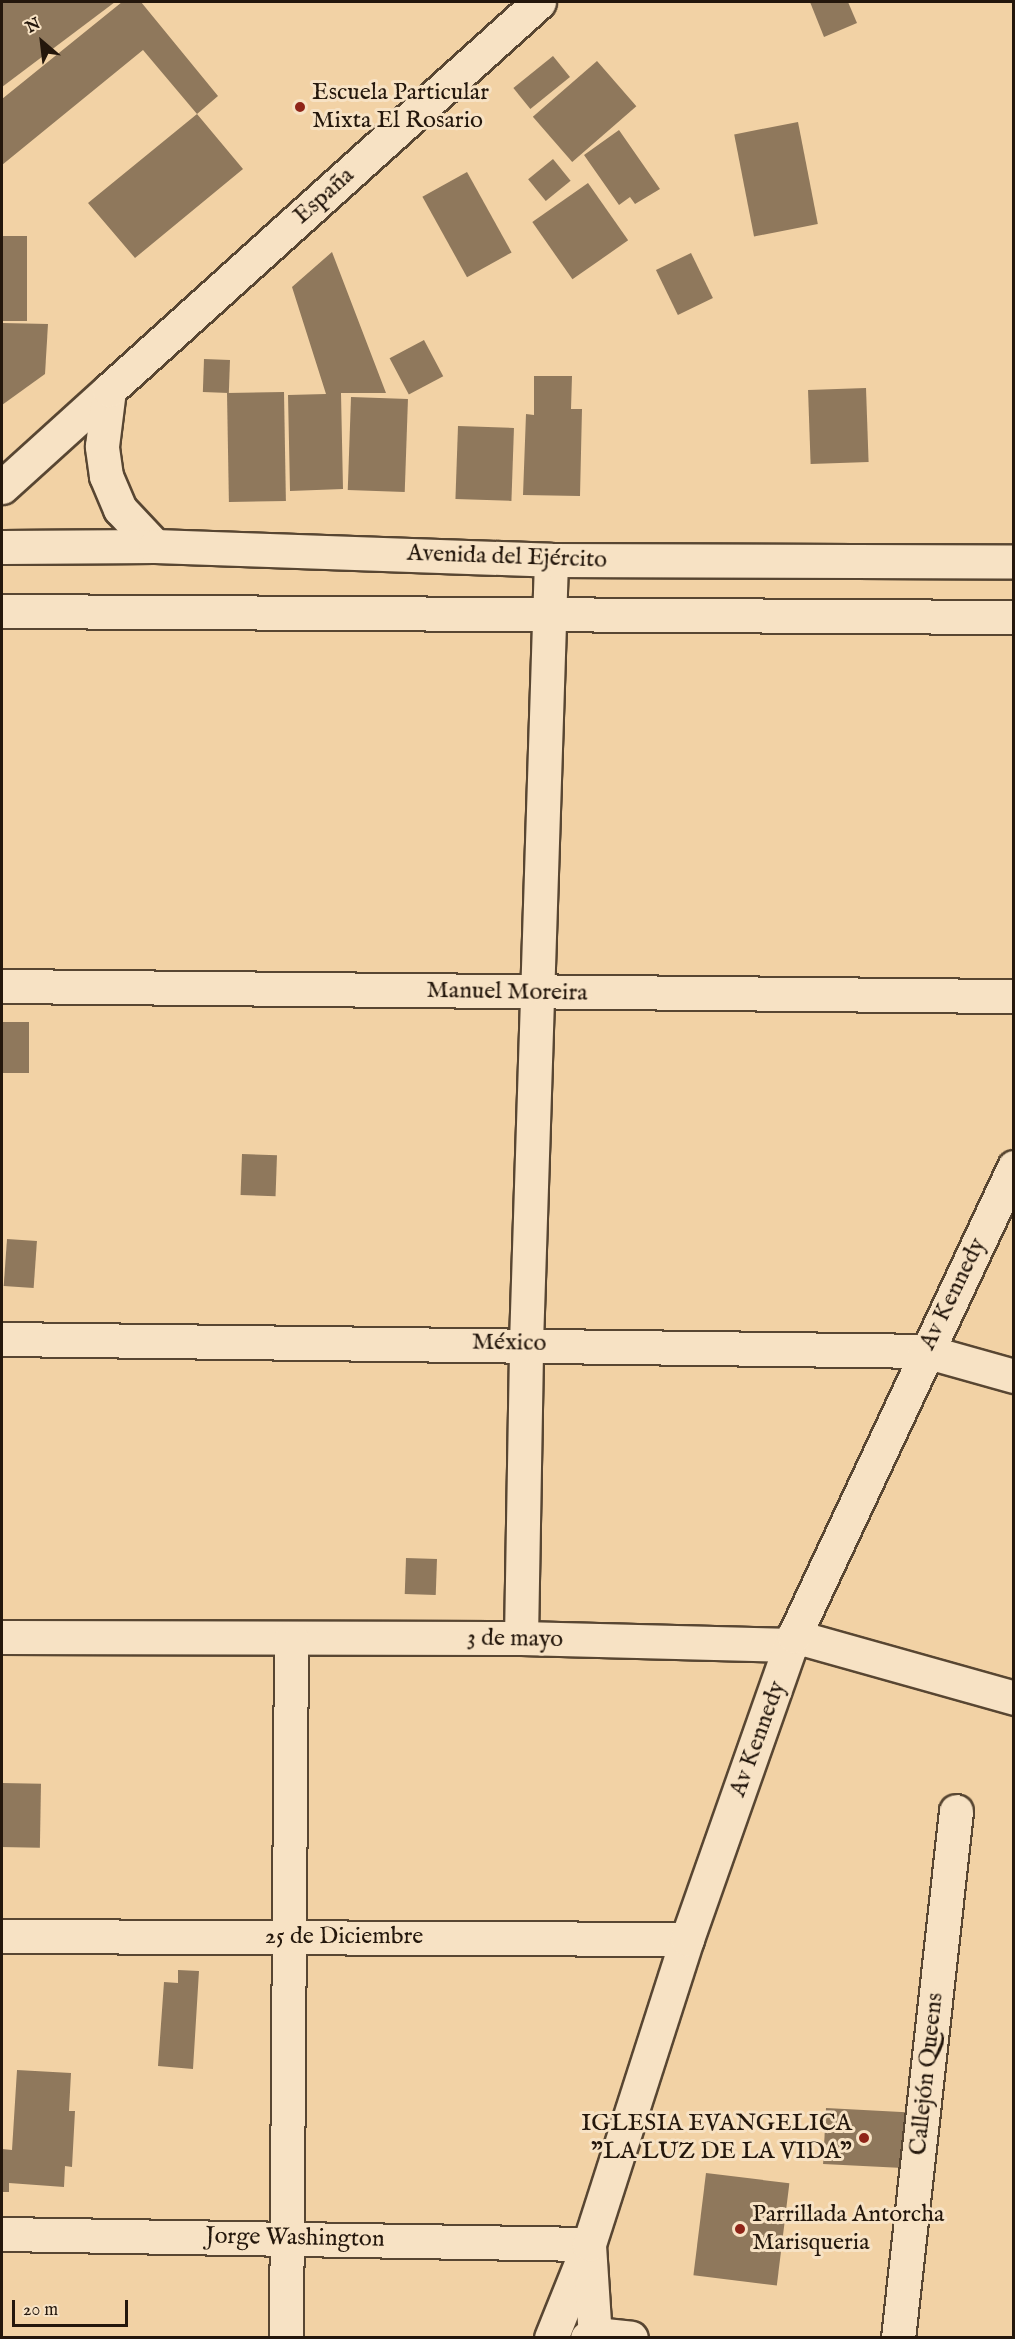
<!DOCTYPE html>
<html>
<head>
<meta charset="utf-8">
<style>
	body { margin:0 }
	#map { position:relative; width:1015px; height:2339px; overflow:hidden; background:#f2d2a5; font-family:"IM FELL English",serif }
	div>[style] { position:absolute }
	.building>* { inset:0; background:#8f785c; transform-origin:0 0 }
	.roads { filter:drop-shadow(2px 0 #584632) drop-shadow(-2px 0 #584632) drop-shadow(0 2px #584632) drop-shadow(0 -2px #584632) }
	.minor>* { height:33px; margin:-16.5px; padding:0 16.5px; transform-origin:16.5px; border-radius:16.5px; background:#f7e2c4 }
	.secondary>* { height:33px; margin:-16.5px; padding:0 16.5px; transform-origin:16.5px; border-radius:16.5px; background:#f7e2c4 }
	.dots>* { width:16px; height:16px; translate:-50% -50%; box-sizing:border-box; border:3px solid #f7e2c4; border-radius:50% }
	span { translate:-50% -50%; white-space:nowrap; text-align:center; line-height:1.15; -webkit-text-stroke:6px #f7e2c4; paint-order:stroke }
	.poi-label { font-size:24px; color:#24170c }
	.left { translate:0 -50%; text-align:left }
	.right { translate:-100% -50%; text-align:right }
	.street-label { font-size:24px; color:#24170c }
	.frame { position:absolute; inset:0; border:3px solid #24170c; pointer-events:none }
	.north { position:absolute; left:12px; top:12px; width:60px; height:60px; -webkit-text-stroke:4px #f7e2c4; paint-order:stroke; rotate:332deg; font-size:16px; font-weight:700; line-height:24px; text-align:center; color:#24170c }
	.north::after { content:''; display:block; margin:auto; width:21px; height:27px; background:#24170c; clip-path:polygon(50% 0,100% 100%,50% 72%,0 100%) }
	.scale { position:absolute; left:12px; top:2300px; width:116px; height:27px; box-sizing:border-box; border:3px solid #24170c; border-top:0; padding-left:8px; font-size:18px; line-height:21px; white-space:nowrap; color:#24170c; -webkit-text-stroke:4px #f7e2c4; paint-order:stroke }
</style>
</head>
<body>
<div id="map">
	<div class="building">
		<div style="clip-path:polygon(2px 2px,115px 2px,2px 87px)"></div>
		<div style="clip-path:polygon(122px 2px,141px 2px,218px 96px,197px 114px,243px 169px,135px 258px,88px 203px,197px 114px,143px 50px,2px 165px,2px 99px)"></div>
		<div style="clip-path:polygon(810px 2px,848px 2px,857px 23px,824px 37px)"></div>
		<div style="left:553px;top:56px;width:27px;height:51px;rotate:51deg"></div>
		<div style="left:597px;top:61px;width:60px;height:85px;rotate:49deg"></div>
		<div style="left:798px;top:122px;width:104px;height:65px;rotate:79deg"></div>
		<div style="clip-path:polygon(619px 130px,660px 189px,635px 204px,630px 197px,619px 205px,584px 155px)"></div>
		<div style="left:553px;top:159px;width:28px;height:32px;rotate:51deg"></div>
		<div style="left:467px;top:172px;width:92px;height:51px;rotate:61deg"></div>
		<div style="left:588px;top:183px;width:70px;height:68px;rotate:55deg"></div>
		<div style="left:2px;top:236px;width:25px;height:85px"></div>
		<div style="clip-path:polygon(332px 252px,386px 393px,341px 393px,343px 489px,290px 491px,288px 395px,326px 394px,292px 287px)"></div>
		<div style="left:691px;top:253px;width:50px;height:39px;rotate:64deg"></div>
		<div style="clip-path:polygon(2px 323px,48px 324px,45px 374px,2px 405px)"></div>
		<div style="left:424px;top:340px;width:41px;height:39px;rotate:62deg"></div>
		<div style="left:204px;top:359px;width:26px;height:33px;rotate:2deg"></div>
		<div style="clip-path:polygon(534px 376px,572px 376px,571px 409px,582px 409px,580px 496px,523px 495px,526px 414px,534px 415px)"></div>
		<div style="left:866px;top:388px;width:74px;height:58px;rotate:88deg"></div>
		<div style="left:284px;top:392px;width:109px;height:57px;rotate:89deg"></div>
		<div style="left:351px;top:397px;width:57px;height:93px;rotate:2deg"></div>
		<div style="left:458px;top:426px;width:56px;height:73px;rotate:2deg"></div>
		<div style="left:29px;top:1022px;width:51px;height:27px;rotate:90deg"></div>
		<div style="left:242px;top:1154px;width:35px;height:41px;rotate:2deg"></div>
		<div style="left:7px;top:1239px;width:30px;height:47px;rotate:4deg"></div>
		<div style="left:406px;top:1558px;width:31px;height:36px;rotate:2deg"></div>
		<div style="left:2px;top:1783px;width:39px;height:64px;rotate:1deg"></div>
		<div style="clip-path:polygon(178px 1970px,199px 1971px,193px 2069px,158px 2066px,164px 1982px,178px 1983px)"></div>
		<div style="clip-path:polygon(17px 2070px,71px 2073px,69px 2111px,75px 2111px,72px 2167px,65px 2166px,64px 2187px,9px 2183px,9px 2192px,2px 2192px,2px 2149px,12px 2150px)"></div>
		<div style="left:826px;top:2108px;width:80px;height:56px;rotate:3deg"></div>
		<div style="left:706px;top:2173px;width:84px;height:103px;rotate:7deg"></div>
	</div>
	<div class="roads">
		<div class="minor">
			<div style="left:2px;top:487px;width:144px;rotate:-42.2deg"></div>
			<div style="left:155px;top:546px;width:51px;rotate:-133.4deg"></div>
			<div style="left:120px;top:509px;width:36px;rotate:-113deg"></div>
			<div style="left:106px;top:476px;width:30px;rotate:-98deg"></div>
			<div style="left:102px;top:446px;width:56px;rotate:-82.9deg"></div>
			<div style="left:109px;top:390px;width:579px;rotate:-42.06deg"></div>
			<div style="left:2px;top:986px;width:1012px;rotate:0.57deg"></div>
			<div style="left:2px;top:1339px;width:923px;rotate:0.74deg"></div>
			<div style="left:925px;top:1351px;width:92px;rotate:15.7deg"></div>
			<div style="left:2px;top:1637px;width:519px;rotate:0.11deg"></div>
			<div style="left:521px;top:1638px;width:271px;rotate:1.5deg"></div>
			<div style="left:792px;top:1645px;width:9px;rotate:-77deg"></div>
			<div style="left:794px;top:1636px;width:229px;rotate:15.7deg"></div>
			<div style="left:521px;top:1638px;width:295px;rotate:-89deg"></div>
			<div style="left:526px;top:1343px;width:783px;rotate:-88.17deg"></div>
			<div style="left:2px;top:1936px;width:685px;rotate:0.25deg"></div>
			<div style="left:2px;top:2234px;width:587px;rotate:0.98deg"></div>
			<div style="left:286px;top:2338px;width:700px;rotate:-89.59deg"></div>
			<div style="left:551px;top:2338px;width:94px;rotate:-68.1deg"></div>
			<div style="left:587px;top:2338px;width:9px;rotate:-27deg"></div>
			<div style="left:595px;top:2334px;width:36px;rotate:6deg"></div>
			<div style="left:595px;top:2338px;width:94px;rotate:-93.7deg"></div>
			<div style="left:589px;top:2244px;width:320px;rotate:-72.2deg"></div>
			<div style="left:687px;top:1939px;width:321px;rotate:-70.6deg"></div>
			<div style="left:794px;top:1636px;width:518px;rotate:-64.87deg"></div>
			<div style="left:898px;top:2338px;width:530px;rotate:-83.72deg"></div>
		</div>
		<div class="secondary">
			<div style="left:2px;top:547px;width:153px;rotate:-0.4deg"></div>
			<div style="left:155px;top:546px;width:396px;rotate:2deg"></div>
			<div style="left:551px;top:560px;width:463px;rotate:0.2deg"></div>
			<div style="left:2px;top:611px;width:1012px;rotate:0.34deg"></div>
		</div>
	</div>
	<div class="dots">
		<div style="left:300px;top:107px;background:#8f2418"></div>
		<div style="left:864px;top:2138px;background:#8f2418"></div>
		<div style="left:740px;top:2229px;background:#8f2418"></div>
	</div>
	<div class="poi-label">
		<span class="left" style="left:312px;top:107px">Escuela Particular<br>Mixta El Rosario</span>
		<span class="right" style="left:852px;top:2138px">IGLESIA EVANGELICA<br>"LA LUZ DE LA VIDA"</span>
		<span class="left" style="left:752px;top:2229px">Parrillada Antorcha<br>Marisqueria</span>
	</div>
	<div class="street-label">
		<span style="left:324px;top:196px;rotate:-42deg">España</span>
		<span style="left:507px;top:557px;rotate:2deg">Avenida del Ejército</span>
		<span style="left:507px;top:992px;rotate:1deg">Manuel Moreira</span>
		<span style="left:953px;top:1294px;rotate:-64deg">Av Kennedy</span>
		<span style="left:509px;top:1343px;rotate:1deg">México</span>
		<span style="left:515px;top:1639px;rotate:1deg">3 de mayo</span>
		<span style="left:758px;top:1739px;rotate:-70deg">Av Kennedy</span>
		<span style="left:344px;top:1937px">25 de Diciembre</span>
		<span style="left:927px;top:2074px;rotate:-84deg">Callejón Queens</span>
		<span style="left:295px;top:2238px;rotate:1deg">Jorge Washington</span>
	</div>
	<div class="frame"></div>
	<div class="north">N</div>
	<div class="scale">20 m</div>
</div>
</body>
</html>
